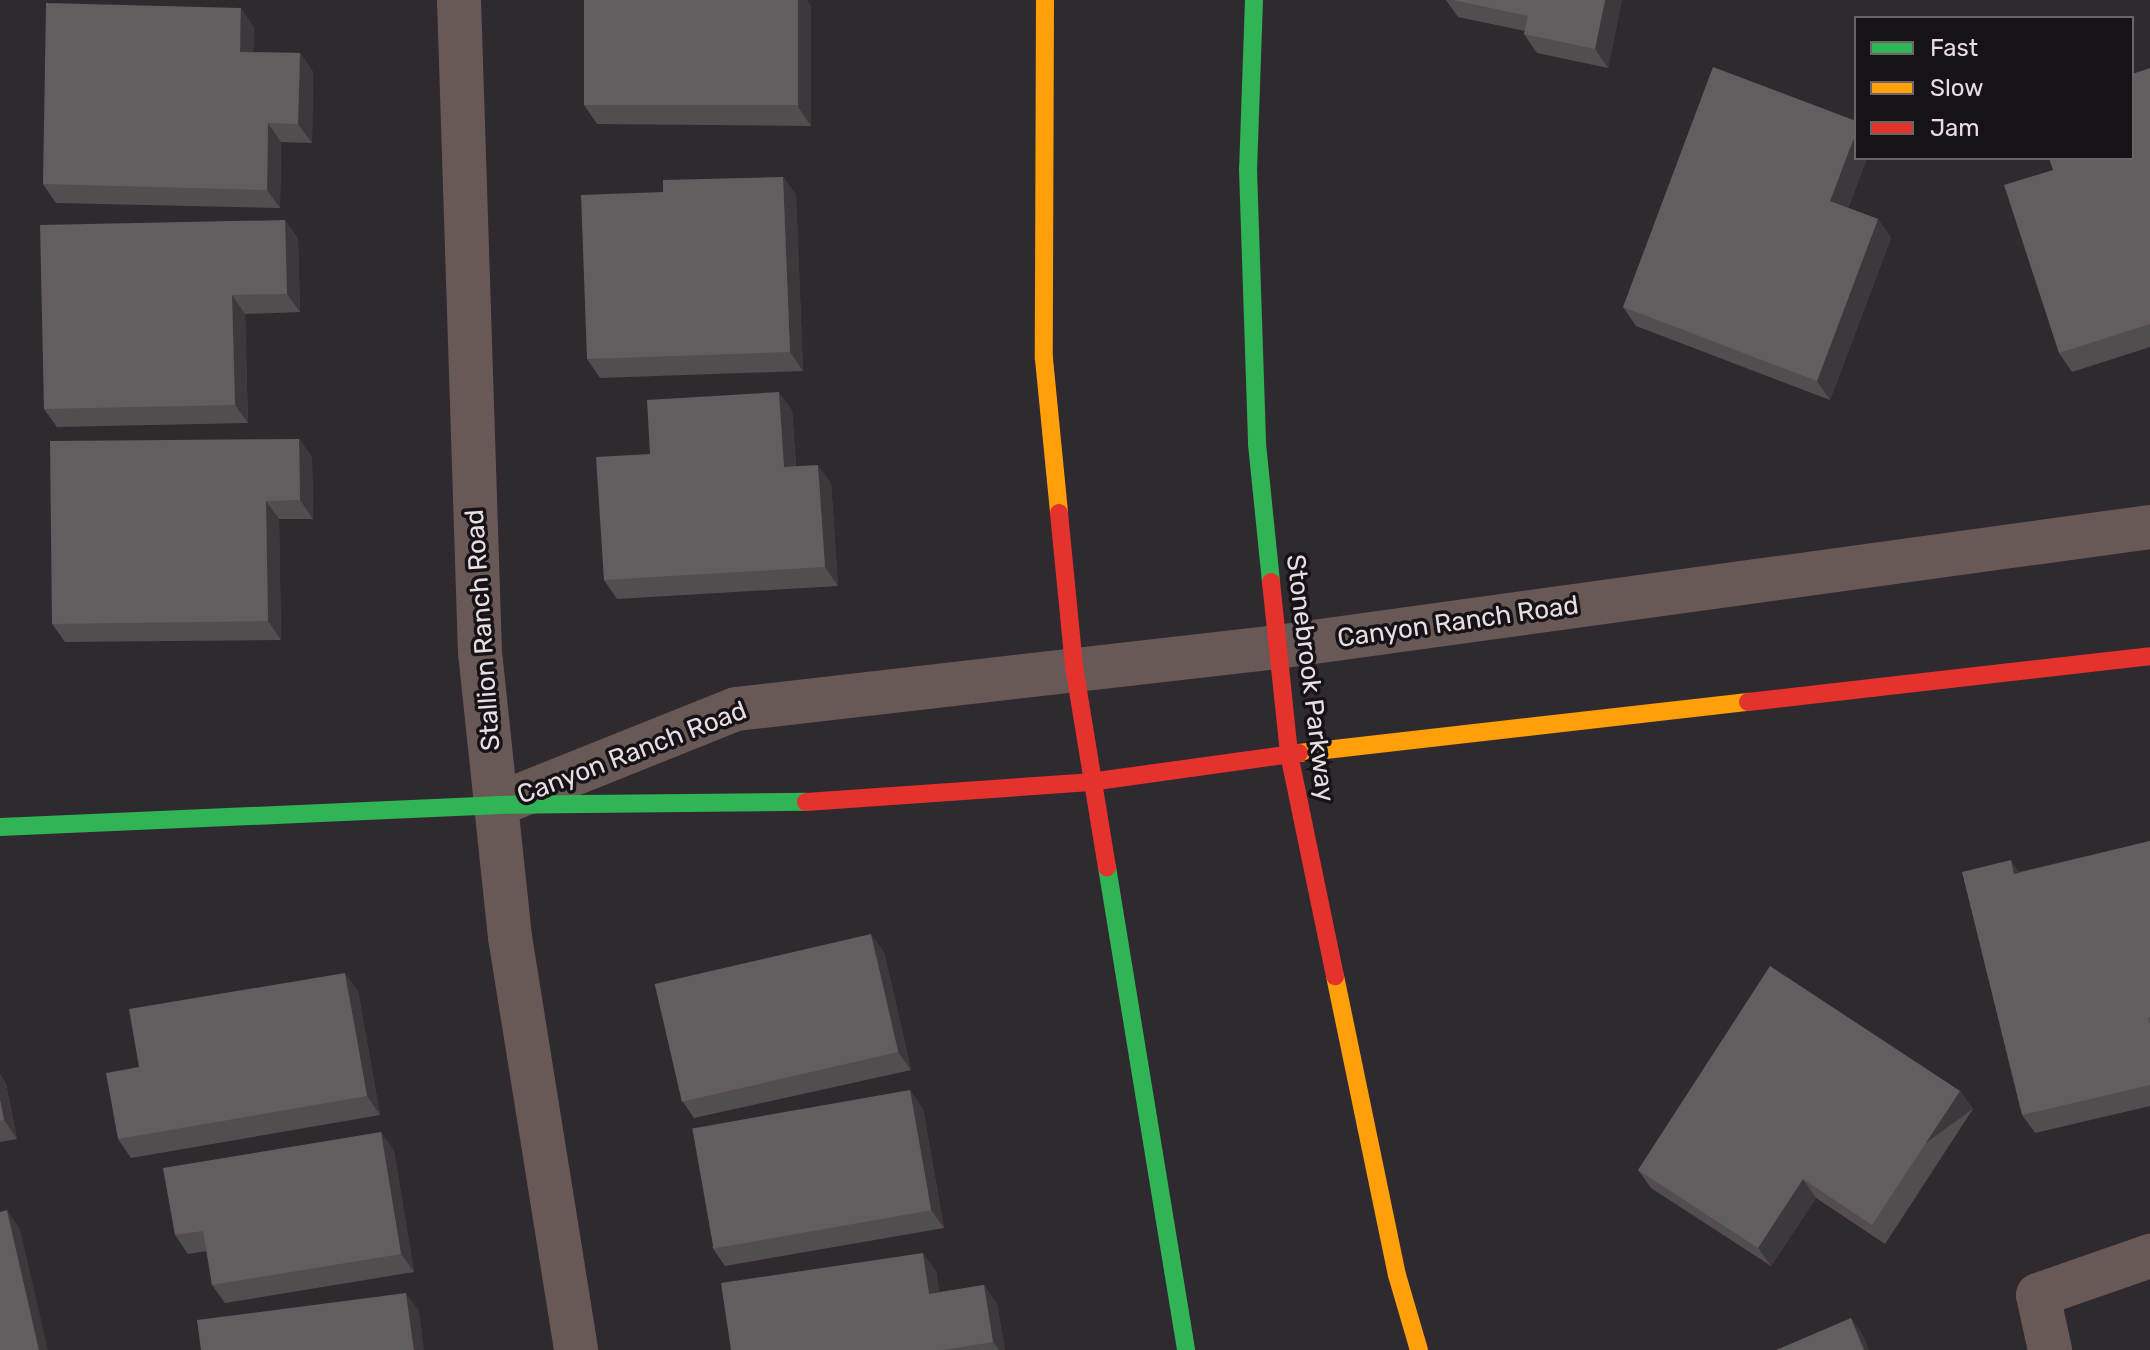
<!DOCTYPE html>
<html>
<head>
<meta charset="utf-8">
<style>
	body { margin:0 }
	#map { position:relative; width:2150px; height:1350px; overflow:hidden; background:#2f2a2f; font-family:Rubik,sans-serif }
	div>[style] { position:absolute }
	.street>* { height:44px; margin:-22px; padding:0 22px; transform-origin:22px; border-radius:22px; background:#685956 }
	.fast>* { height:18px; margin:-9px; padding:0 9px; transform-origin:9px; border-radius:9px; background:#30b455 }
	.slow>* { height:18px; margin:-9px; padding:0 9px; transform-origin:9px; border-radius:9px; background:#ff9f0a }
	.jam>* { height:18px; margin:-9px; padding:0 9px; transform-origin:9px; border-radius:9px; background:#e5322d }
	.wall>* { inset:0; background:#524d4e }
	.shaded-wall>* { inset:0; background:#3d383b; transform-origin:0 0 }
	.building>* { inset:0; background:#625d5e; transform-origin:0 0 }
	span { translate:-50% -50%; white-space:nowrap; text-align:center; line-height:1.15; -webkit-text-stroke:7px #161216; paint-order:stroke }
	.street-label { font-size:26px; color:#e5dee4 }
	.legend { position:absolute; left:1854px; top:16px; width:280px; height:144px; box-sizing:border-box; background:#161216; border:2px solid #696468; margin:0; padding:10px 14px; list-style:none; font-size:24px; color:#e5dee4 }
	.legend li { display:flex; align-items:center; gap:16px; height:40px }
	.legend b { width:40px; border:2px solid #696468 }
</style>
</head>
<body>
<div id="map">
	<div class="street">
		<div style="left:459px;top:0;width:652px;rotate:88.16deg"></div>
		<div style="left:480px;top:652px;width:287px;rotate:84deg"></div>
		<div style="left:510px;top:937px;width:418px;rotate:80.9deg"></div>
		<div style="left:496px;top:805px;width:258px;rotate:-21.8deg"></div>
		<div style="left:736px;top:709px;width:545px;rotate:-6.54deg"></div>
		<div style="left:1277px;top:647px;width:881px;rotate:-7.83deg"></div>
		<div style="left:2050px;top:1350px;width:56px;rotate:-102.3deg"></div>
		<div style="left:2038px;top:1295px;width:119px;rotate:-19.2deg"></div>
	</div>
	<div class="fast">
		<div style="left:1254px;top:0;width:169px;rotate:92deg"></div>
		<div style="left:1248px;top:169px;width:275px;rotate:88.1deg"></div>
		<div style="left:1257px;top:444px;width:139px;rotate:84.2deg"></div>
		<div style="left:0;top:827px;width:496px;rotate:-2.5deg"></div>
		<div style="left:496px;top:805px;width:310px;rotate:-0.6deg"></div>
		<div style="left:1107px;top:867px;width:489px;rotate:80.7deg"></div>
	</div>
	<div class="slow">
		<div style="left:1045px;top:0;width:359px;rotate:90.2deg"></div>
		<div style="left:1044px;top:359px;width:155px;rotate:84.4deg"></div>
		<div style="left:1299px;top:753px;width:452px;rotate:-6.5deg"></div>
		<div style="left:1335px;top:976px;width:305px;rotate:78.3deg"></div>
		<div style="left:1397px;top:1275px;width:78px;rotate:73.7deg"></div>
	</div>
	<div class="jam">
		<div style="left:1059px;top:513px;width:154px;rotate:84.4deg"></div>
		<div style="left:1074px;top:666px;width:204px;rotate:80.7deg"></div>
		<div style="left:1271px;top:582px;width:173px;rotate:84deg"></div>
		<div style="left:1289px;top:754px;width:227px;rotate:78.3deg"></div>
		<div style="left:1748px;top:702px;width:405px;rotate:-6.5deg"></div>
		<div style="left:806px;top:802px;width:285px;rotate:-4deg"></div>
		<div style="left:1090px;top:782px;width:211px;rotate:-7.9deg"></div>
	</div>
	<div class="wall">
		<div style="clip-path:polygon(1446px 0,1622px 0,1608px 68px,1537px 53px,1524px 34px,1525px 31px,1458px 17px)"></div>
		<div style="clip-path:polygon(811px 6px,811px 126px,597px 124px,584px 105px)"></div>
		<div style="clip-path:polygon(254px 27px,253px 52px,300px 53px,313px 72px,312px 143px,281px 142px,280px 208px,56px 203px,43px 184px)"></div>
		<div style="clip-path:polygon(2150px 68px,2150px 347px,2072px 372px,2059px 353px,2053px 170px)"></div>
		<div style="clip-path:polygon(1867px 158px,1848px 208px,1878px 219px,1891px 238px,1830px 400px,1636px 326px,1623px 307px)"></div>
		<div style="clip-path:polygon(783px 177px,796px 195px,803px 371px,600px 378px,587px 359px,663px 192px)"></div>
		<div style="clip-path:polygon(285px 220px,298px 239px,300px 312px,245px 314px,248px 423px,57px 427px,44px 409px)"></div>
		<div style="clip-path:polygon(792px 410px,796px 466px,831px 483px,838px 586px,617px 599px,604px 580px,650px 454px)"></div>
		<div style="clip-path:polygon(299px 439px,312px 457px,313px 519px,279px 519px,281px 640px,65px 642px,52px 624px)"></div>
		<div style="clip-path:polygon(2150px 841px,2150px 1106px,2035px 1133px,2022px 1115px,2019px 872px)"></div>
		<div style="clip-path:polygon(884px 952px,911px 1070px,694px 1118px,681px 1099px)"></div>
		<div style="clip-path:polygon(358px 991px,380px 1115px,131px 1158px,118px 1139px,139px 1067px)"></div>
		<div style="clip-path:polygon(0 1074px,6px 1084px,17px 1139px,0 1142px)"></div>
		<div style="clip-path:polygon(910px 1090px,923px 1109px,944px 1228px,725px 1266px,712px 1247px)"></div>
		<div style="clip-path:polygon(1960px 1091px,1973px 1109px,1885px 1244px,1816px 1198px,1771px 1266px,1651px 1188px,1638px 1170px)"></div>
		<div style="clip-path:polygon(381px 1132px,394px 1151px,414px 1272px,225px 1303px,212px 1285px,207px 1251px,188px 1254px,175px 1235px)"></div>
		<div style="clip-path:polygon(936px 1271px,939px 1292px,984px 1285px,997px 1304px,1005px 1350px,731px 1350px)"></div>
	</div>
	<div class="shaded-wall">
		<div style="clip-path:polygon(798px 0,807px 0,811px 6px,811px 126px,798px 107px)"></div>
		<div style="clip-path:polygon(1605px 0,1622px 0,1608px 68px,1595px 49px)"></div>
		<div style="clip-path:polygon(241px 8px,254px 27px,253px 70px,240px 52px)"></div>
		<div style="clip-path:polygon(300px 53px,313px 72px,312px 143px,298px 124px)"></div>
		<div style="clip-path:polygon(268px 123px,281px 142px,280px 208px,267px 190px)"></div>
		<div style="clip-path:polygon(1856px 133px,1856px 158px,1867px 158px,1843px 220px,1830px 201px)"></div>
		<div style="clip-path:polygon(783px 177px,796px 195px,803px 371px,790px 352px)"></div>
		<div style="clip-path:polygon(1878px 219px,1891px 238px,1830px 400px,1817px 381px)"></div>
		<div style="clip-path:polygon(285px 220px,298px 239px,300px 312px,287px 294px)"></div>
		<div style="clip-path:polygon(232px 295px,245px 314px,248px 423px,235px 405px)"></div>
		<div style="clip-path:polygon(779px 392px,792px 410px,797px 486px,784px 467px)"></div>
		<div style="clip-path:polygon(299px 439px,312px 457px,313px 519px,300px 500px)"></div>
		<div style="clip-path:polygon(818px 465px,831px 483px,838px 586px,825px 567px)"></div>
		<div style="clip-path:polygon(266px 501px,279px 519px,281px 640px,268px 621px)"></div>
		<div style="clip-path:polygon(2011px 860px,2024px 879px,2014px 874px)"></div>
		<div style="clip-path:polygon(871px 934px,884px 952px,911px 1070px,898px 1052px)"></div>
		<div style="clip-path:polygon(345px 973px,358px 991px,380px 1115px,367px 1096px)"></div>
		<div style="clip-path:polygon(0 1074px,6px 1084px,17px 1139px,4px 1120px,0 1100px)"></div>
		<div style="clip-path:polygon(910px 1090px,923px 1109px,944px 1228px,931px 1210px)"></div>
		<div style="left:1960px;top:1091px;width:22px;height:160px;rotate:54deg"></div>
		<div style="clip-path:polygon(381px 1132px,394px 1151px,414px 1272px,401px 1254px)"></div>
		<div style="clip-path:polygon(1803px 1179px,1816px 1198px,1771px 1266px,1758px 1248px)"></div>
		<div style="clip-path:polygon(7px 1210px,20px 1229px,48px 1350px,39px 1350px)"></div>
		<div style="clip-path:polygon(923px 1253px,936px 1271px,943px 1312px,929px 1294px)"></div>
		<div style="clip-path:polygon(984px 1285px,997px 1304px,1005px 1350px,999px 1350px,993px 1342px)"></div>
		<div style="clip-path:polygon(406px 1293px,419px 1311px,424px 1350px,414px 1350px)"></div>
		<div style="clip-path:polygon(1851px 1318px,1864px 1337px,1869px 1350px,1864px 1350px)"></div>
	</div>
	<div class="building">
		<div style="left:584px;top:0;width:214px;height:105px"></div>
		<div style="clip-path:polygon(1453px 0,1605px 0,1595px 49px,1524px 34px,1528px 16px)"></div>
		<div style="clip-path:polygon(46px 3px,241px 8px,240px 52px,300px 53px,298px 124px,268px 123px,267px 190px,43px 184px)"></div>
		<div style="clip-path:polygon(1713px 67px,1856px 121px,1856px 133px,1830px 201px,1878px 219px,1817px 381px,1623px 307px)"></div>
		<div style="clip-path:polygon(2150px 68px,2150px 324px,2059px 353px,2004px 185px,2053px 170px,2049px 158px,2132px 158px,2132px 74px)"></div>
		<div style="clip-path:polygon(783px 177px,790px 352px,587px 359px,581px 195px,663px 192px,663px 180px)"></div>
		<div style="clip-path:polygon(285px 220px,287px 294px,232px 295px,235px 405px,44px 409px,40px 225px)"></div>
		<div style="clip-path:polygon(779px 392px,784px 467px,818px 465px,825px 567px,604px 580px,596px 457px,650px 454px,647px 400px)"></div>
		<div style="clip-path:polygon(299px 439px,300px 500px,266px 501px,268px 621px,52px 624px,50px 441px)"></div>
		<div style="clip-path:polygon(2150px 841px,2150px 1017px,2148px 1018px,2150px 1024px,2150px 1085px,2022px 1115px,1962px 872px,2011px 860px,2014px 874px)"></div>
		<div style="left:871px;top:934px;width:121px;height:222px;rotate:77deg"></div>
		<div style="clip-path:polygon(1770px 966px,1960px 1091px,1872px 1225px,1803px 1179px,1758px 1248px,1638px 1170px)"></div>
		<div style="clip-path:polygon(345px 973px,367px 1096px,118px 1139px,106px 1073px,139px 1067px,129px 1009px)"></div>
		<div style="left:910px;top:1090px;width:122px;height:221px;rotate:80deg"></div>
		<div style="clip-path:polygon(0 1100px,4px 1120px,0 1121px)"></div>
		<div style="clip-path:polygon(381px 1132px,401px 1254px,212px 1285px,203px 1231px,175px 1235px,163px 1168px)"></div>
		<div style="clip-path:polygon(7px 1210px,39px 1350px,0 1350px,0 1212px)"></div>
		<div style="clip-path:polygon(923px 1253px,929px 1294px,984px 1285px,993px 1342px,943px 1350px,731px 1350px,721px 1283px)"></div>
		<div style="clip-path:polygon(406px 1293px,414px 1350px,201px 1350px,197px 1320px)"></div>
		<div style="clip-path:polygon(1851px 1318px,1864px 1350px,1776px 1350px)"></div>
	</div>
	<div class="street-label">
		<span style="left:1458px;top:622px;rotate:-8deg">Canyon Ranch Road</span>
		<span style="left:483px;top:630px;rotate:-94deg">Stallion Ranch Road</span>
		<span style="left:1310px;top:678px;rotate:83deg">Stonebrook Parkway</span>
		<span style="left:632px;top:753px;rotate:-21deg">Canyon Ranch Road</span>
	</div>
	<ul class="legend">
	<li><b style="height:10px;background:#30b455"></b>Fast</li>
	<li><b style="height:10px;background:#ff9f0a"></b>Slow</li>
	<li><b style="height:10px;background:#e5322d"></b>Jam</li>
	</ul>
</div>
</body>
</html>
